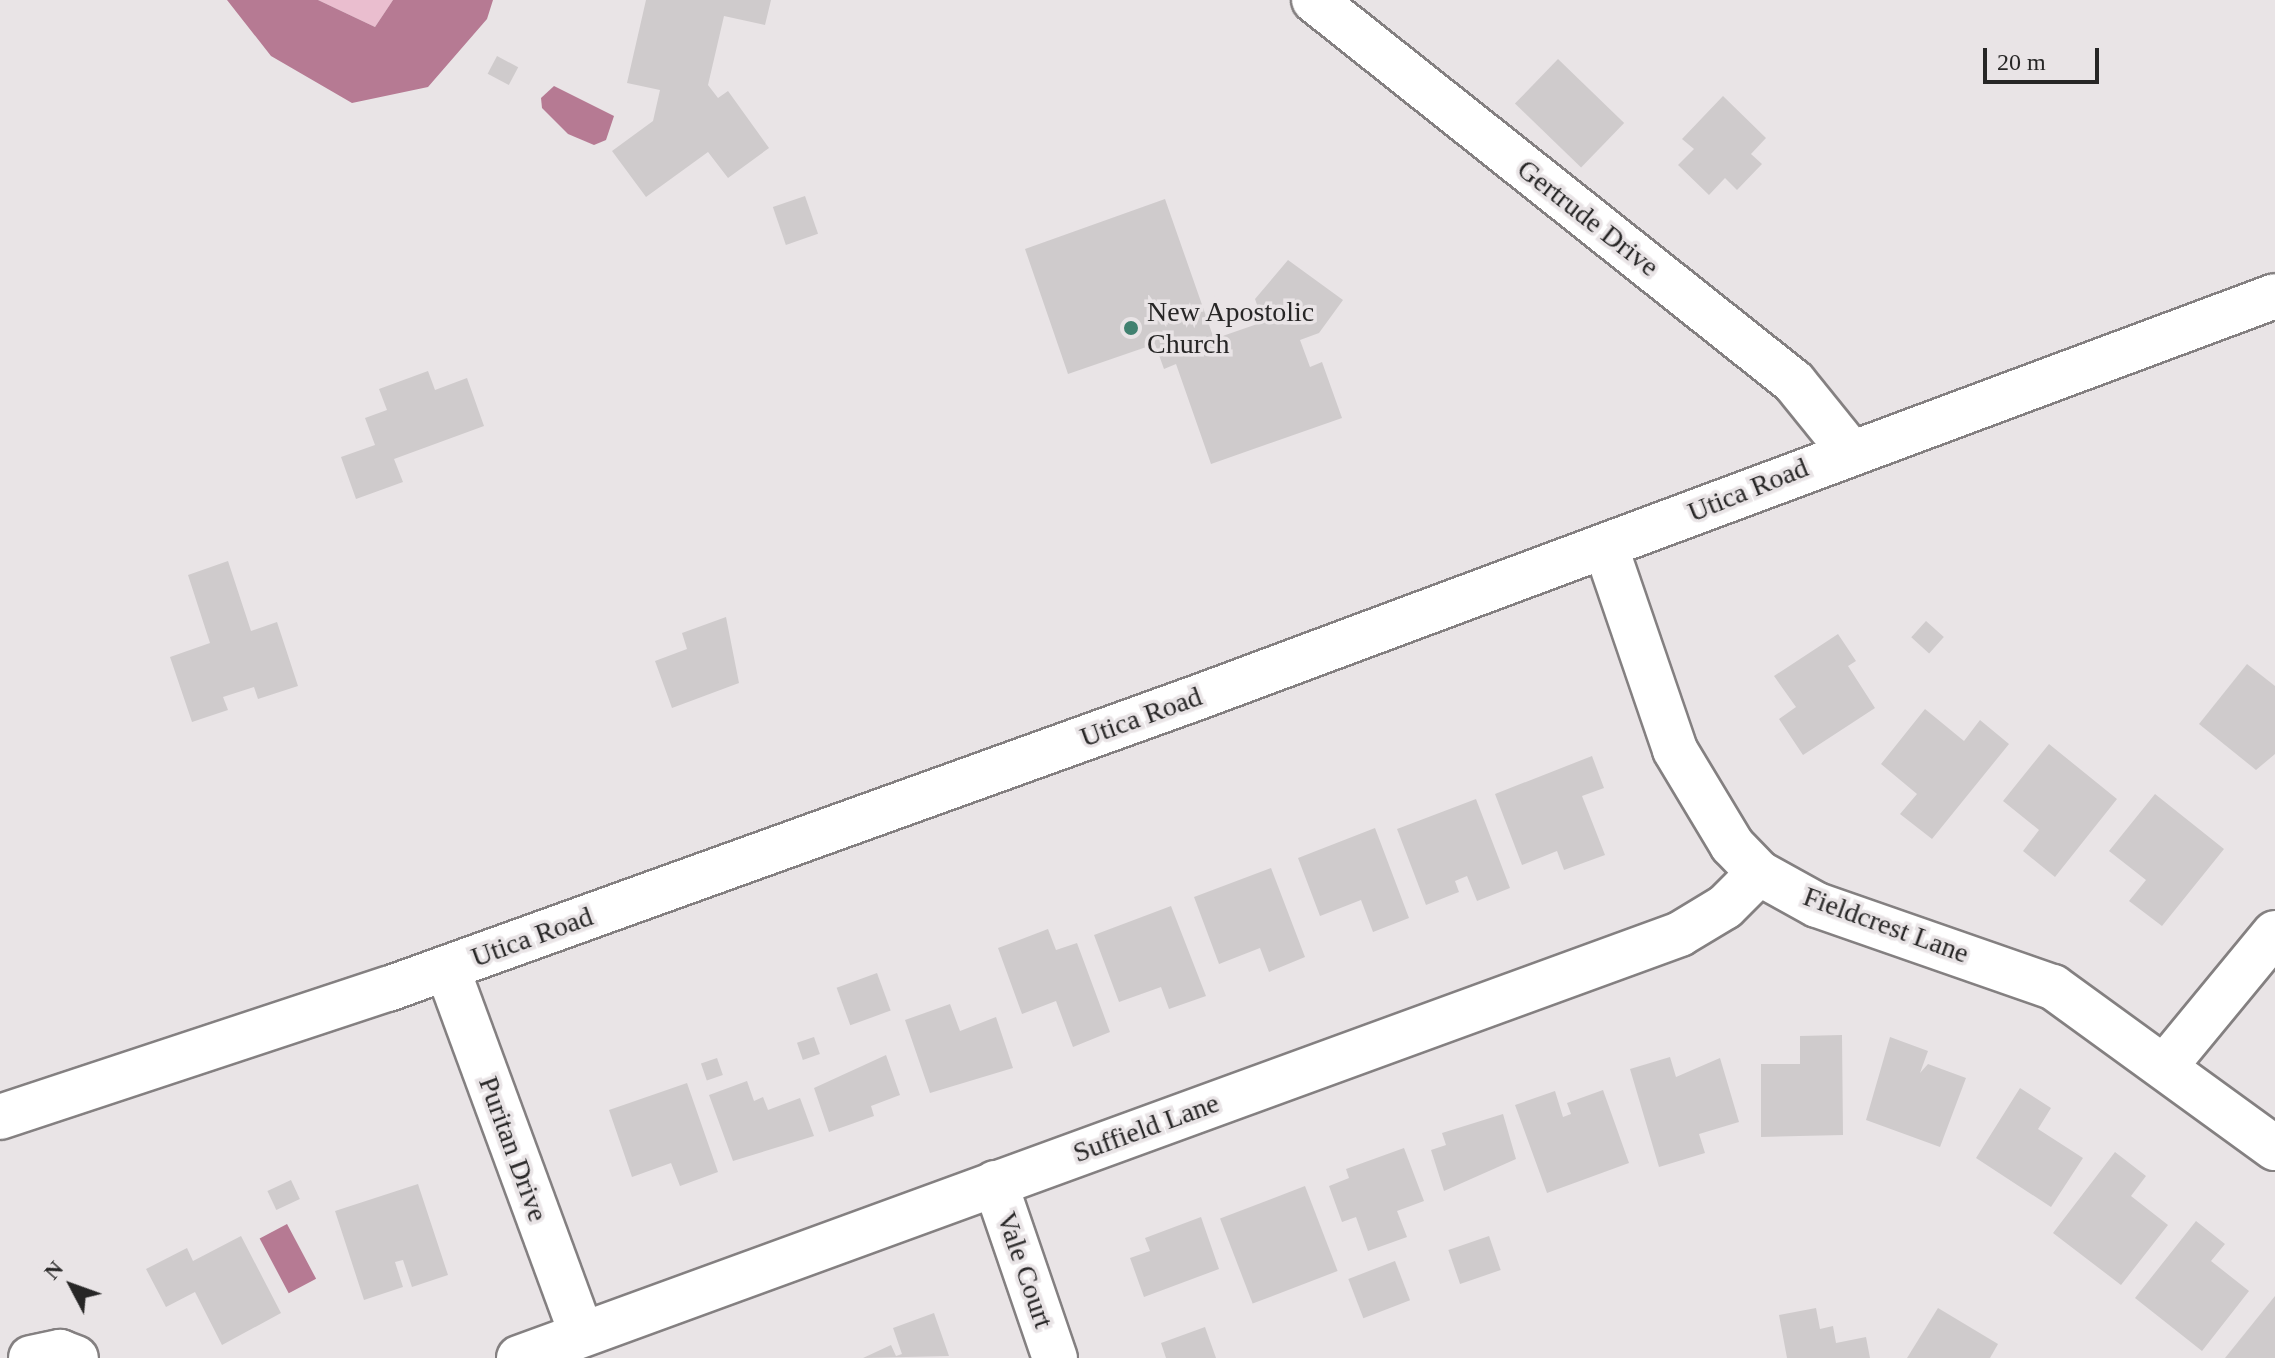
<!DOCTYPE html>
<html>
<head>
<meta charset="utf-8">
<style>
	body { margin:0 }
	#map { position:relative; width:2275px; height:1358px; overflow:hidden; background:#e9e4e6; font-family:"Times New Roman",serif }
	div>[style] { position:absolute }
	.green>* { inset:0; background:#eabecf }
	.water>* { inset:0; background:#b67a93; transform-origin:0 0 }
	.building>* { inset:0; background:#cfcbcc; transform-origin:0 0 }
	.roads { filter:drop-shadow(2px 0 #848081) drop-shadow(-2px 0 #848081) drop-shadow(0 2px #848081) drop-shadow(0 -2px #848081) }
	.minor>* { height:44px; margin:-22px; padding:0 22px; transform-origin:22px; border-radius:22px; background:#fff }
	.tertiary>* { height:44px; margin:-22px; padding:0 22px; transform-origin:22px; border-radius:22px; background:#fff }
	.dots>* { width:22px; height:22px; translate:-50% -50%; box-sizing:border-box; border:4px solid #e9e4e6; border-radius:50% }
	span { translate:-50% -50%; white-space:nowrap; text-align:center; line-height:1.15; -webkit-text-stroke:7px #e9e4e6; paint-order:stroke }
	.street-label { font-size:28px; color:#272626 }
	.poi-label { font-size:28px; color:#272626 }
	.left { translate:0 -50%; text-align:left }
	.north { position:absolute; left:32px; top:1246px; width:80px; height:80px; -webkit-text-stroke:6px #e9e4e6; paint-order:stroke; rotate:311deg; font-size:22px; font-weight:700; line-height:32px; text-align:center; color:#272626 }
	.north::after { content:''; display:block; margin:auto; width:28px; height:36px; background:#272626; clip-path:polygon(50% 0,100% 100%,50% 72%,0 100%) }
	.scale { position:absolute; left:1983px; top:48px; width:116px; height:36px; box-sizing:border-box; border:4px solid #272626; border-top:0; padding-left:10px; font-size:24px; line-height:28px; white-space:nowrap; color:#272626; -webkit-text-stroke:6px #e9e4e6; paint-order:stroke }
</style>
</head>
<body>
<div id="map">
	<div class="green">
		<div style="clip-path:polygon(318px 0,393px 0,375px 27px)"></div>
	</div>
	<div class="water">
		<div style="clip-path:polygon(227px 0,318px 0,375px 27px,393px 0,493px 0,487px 19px,428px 87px,352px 103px,271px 56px)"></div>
		<div style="clip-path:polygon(554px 86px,614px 116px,606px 140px,594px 145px,568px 134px,542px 108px,541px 98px)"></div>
		<div style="left:287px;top:1224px;width:62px;height:31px;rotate:62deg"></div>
	</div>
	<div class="building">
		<div style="clip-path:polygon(646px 0,771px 0,765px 25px,724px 16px,708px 85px,718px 98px,728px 91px,769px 148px,728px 178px,708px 152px,646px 197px,612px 151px,653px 121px,660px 90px,627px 83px)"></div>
		<div style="left:497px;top:56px;width:24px;height:20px;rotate:28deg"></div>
		<div style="left:1558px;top:59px;width:92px;height:62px;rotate:44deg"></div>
		<div style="clip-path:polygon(1723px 96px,1766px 138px,1751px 154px,1762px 164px,1737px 190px,1725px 178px,1709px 195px,1678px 165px,1694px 149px,1682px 139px)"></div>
		<div style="left:805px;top:196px;width:40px;height:34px;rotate:71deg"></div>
		<div style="clip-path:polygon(1165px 199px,1214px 339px,1263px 322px,1255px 299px,1288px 260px,1343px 300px,1319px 333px,1300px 340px,1310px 367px,1322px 362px,1342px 418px,1211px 464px,1176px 364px,1164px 369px,1155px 344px,1068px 374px,1025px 249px)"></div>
		<div style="clip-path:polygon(428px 371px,435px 390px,467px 378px,484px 426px,394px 459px,403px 482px,356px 499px,341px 457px,375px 445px,365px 418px,387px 410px,379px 389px)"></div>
		<div style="clip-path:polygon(228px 561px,251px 631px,277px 622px,298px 686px,258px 699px,254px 687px,223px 697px,228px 710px,192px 722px,170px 657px,210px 643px,188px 575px)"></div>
		<div style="clip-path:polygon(726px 617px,739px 683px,672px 708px,655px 661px,687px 649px,682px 633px)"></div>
		<div style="left:1926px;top:621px;width:24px;height:22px;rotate:42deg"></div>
		<div style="clip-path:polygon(1838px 634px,1856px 661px,1848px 666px,1875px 708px,1803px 755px,1779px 719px,1796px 707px,1774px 676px)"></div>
		<div style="clip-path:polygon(2247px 664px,2275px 686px,2275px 754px,2256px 770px,2199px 724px)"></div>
		<div style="clip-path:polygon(1925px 709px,1964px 741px,1980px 720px,2009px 744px,1932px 839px,1900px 814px,1917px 794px,1881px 764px)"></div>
		<div style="clip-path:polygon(2049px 744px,2117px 799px,2055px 877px,2023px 851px,2039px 830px,2003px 801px)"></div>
		<div style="clip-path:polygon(1592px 756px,1604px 788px,1582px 796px,1605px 855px,1564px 870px,1557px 851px,1522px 865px,1495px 794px)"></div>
		<div style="clip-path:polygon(2155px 794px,2224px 849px,2162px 926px,2129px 901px,2146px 880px,2109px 851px)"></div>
		<div style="clip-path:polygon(1476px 799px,1510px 888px,1477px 901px,1467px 876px,1455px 881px,1459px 892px,1426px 905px,1397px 829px)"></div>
		<div style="clip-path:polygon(1375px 828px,1409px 918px,1373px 932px,1361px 900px,1320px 916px,1298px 858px)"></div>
		<div style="clip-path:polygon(1271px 868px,1305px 957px,1269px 972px,1260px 948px,1219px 964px,1194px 897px)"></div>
		<div style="clip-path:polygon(1171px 906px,1206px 996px,1169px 1009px,1161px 987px,1119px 1002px,1094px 935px)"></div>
		<div style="clip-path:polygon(1048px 929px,1056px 950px,1077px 943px,1110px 1032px,1073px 1047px,1056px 1001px,1022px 1014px,998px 948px)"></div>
		<div style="left:877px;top:973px;width:40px;height:43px;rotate:70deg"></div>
		<div style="clip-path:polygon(950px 1004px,960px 1031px,996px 1017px,1013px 1068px,930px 1093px,905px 1020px)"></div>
		<div style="clip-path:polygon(1842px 1035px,1843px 1135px,1761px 1137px,1761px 1064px,1800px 1064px,1800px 1036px)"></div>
		<div style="left:814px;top:1037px;width:18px;height:18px;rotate:71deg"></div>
		<div style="clip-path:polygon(1890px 1037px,1928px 1051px,1920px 1073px,1928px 1064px,1966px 1078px,1940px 1147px,1866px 1120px)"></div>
		<div style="clip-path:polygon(886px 1055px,900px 1095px,871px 1106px,874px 1116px,829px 1132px,814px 1088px)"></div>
		<div style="clip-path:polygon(1670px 1057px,1676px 1077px,1720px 1058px,1739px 1122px,1699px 1134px,1705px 1153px,1659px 1167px,1630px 1069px)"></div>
		<div style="left:717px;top:1058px;width:18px;height:17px;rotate:71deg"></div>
		<div style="clip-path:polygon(747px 1081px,754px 1101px,763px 1097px,768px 1110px,800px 1098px,814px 1136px,733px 1161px,709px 1095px)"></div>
		<div style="clip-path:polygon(687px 1083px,718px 1172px,680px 1186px,671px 1163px,632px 1177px,609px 1110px)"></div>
		<div style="clip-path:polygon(2020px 1088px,2051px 1108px,2038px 1129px,2083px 1158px,2051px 1207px,1976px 1158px)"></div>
		<div style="clip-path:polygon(1603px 1090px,1629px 1163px,1547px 1193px,1515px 1105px,1555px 1091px,1563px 1117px,1571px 1114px,1567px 1103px)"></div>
		<div style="clip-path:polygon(1503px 1114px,1516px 1159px,1444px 1191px,1431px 1150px,1446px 1145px,1442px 1133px)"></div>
		<div style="clip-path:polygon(1404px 1148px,1424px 1201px,1397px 1211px,1407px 1237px,1368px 1251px,1356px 1217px,1342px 1222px,1329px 1186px,1349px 1178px,1346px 1169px)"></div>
		<div style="clip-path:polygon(2115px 1152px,2146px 1176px,2131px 1196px,2168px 1225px,2121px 1285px,2053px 1233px)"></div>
		<div style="left:291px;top:1180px;width:21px;height:26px;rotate:65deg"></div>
		<div style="clip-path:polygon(418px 1184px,448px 1275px,412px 1287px,403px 1260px,395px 1262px,403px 1287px,364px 1300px,335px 1211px)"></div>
		<div style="left:1305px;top:1186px;width:91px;height:91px;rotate:69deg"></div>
		<div style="clip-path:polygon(1201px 1217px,1219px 1269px,1144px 1297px,1130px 1258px,1150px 1251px,1145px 1238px)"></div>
		<div style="clip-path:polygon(2196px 1221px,2225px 1244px,2211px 1261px,2249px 1291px,2202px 1351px,2135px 1298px)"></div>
		<div style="clip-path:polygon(241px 1236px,281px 1313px,222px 1345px,195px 1292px,166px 1307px,146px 1269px,187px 1248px,193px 1261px)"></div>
		<div style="left:1489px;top:1236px;width:36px;height:43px;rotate:71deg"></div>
		<div style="left:1395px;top:1261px;width:42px;height:50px;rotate:69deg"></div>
		<div style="clip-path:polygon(2275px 1296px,2275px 1358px,2225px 1358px)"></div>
		<div style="clip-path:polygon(1816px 1308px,1820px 1329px,1833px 1326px,1836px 1343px,1866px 1337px,1870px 1358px,1787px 1358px,1779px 1315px)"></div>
		<div style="clip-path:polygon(1938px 1308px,1998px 1344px,1990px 1358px,1907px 1358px)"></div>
		<div style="clip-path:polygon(934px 1313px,949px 1356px,863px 1358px,891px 1345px,896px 1356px,902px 1354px,893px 1328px)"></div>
		<div style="clip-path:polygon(1205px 1327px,1216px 1358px,1166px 1358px,1161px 1343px)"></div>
	</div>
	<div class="roads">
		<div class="minor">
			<div style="left:1314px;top:0;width:613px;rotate:38.51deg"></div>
			<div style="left:1794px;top:382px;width:86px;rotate:51.1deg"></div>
			<div style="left:1606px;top:548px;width:213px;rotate:71.1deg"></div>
			<div style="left:1675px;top:750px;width:111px;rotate:59deg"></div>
			<div style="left:1732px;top:845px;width:39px;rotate:46deg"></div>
			<div style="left:1759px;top:873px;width:66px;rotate:28.9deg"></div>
			<div style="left:1817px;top:905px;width:250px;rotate:19.2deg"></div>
			<div style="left:2053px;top:987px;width:274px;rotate:36deg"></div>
			<div style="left:447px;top:968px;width:386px;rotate:69.8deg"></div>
			<div style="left:2166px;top:1065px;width:171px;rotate:-50.5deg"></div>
			<div style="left:995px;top:1183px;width:185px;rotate:71.1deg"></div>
			<div style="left:31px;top:1358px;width:30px;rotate:-12deg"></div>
			<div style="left:60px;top:1352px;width:17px;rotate:21deg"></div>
			<div style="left:519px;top:1358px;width:1236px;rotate:-20.06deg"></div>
			<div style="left:1680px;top:934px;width:52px;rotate:-31deg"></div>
			<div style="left:1725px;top:907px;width:48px;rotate:-45deg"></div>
		</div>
		<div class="tertiary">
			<div style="left:0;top:1117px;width:409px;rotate:-18.3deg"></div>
			<div style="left:388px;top:989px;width:859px;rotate:-19.81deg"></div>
			<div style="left:1196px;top:698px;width:1151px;rotate:-20.43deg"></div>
		</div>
	</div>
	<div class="dots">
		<div style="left:1131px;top:328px;background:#418170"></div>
	</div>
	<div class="street-label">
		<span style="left:1588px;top:218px;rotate:38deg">Gertrude Drive</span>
		<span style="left:1748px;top:490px;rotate:-22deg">Utica Road</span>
		<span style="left:1141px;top:717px;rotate:-20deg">Utica Road</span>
		<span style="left:1886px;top:925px;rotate:20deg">Fieldcrest Lane</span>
		<span style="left:532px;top:937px;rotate:-20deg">Utica Road</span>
		<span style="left:1146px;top:1128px;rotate:-20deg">Suffield Lane</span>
		<span style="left:513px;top:1149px;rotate:70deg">Puritan Drive</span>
		<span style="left:1025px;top:1270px;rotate:71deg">Vale Court</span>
	</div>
	<div class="poi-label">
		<span class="left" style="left:1147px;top:328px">New Apostolic<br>Church</span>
	</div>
	<div class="north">N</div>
	<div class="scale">20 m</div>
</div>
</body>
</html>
